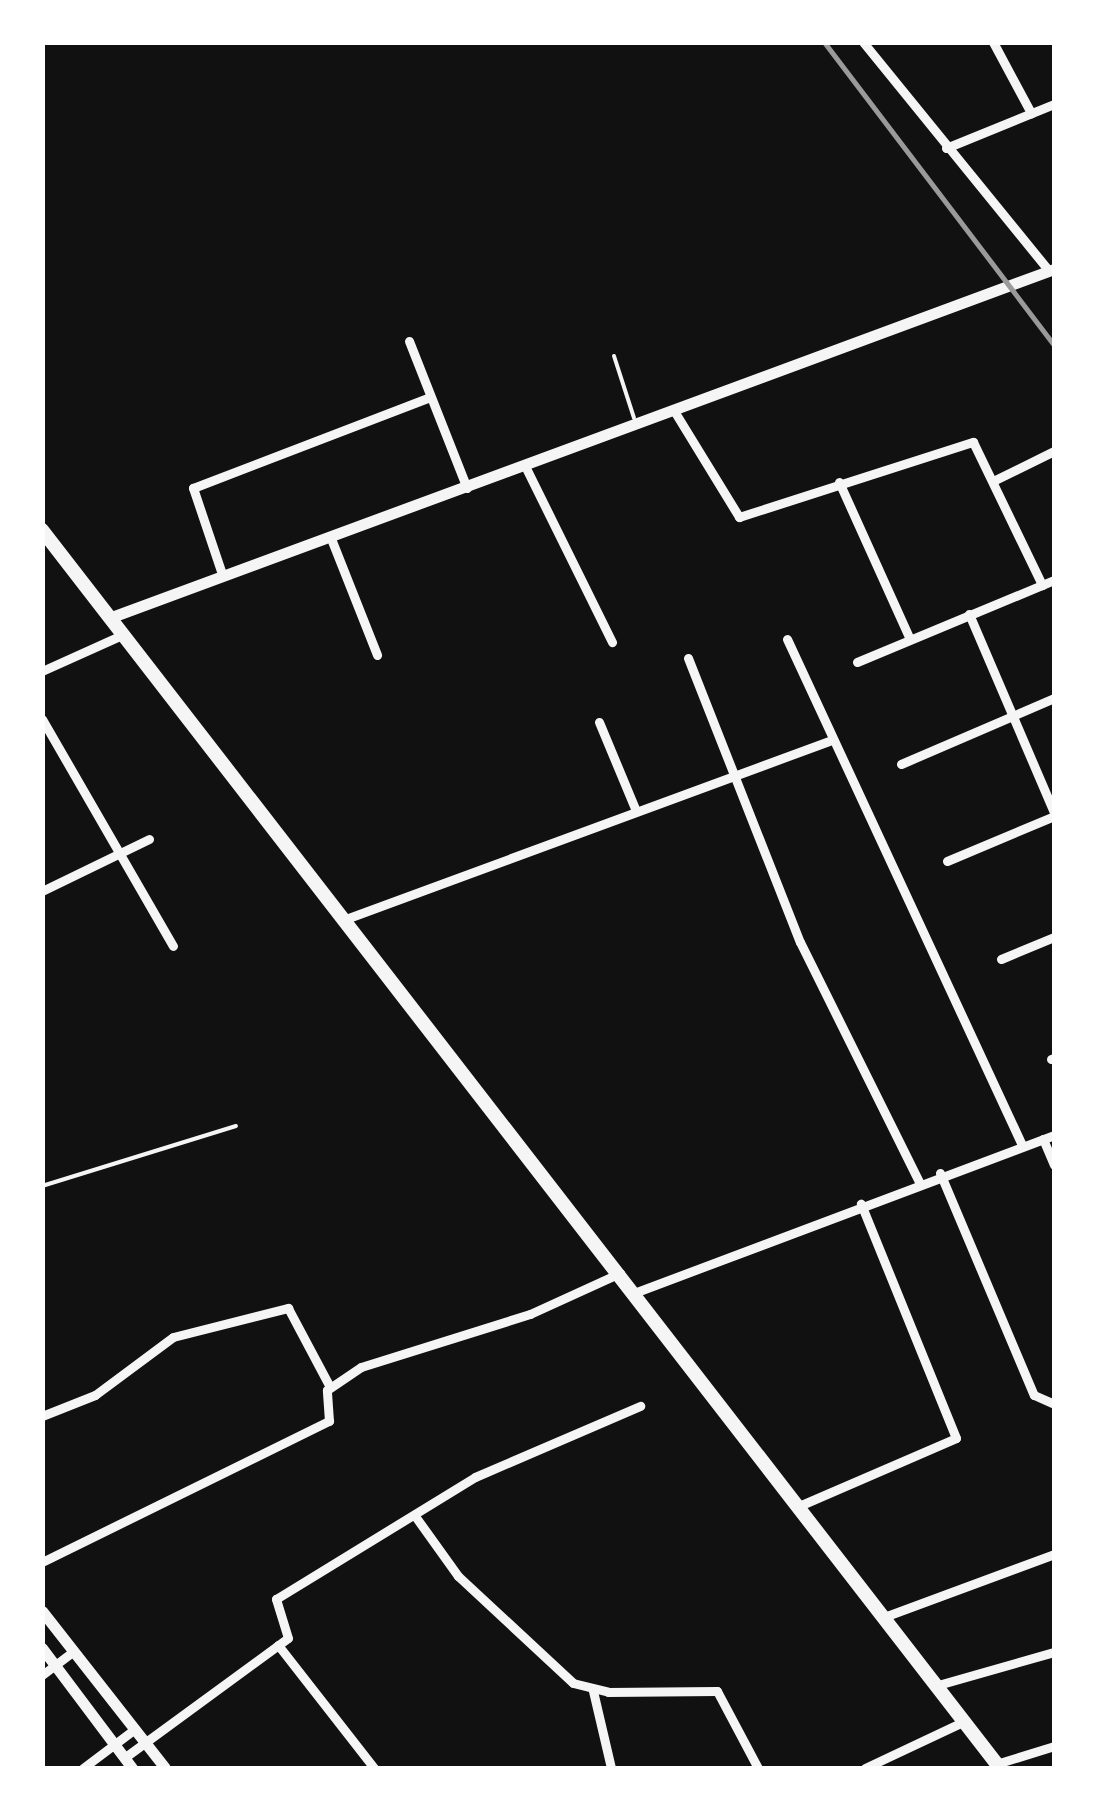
<!DOCTYPE html>
<html>
<head>
<meta charset="utf-8">
<style>
	body { margin:0 }
	#map { position:relative; width:1097px; height:1811px; overflow:hidden; background:#111; font-family:"Fira Sans Condensed",sans-serif }
	div>[style] { position:absolute }
	.service>* { height:4px; margin:-2px; padding:0 2px; transform-origin:2px; border-radius:2px; background:#f5f5f5 }
	.minor>* { height:9px; margin:-4.5px; padding:0 4.5px; transform-origin:4.5px; border-radius:4.5px; background:#f5f5f5 }
	.tertiary>* { height:11px; margin:-5.5px; padding:0 5.5px; transform-origin:5.5px; border-radius:5.5px; background:#f5f5f5 }
	.primary>* { height:14px; margin:-7px; padding:0 7px; transform-origin:7px; border-radius:7px; background:#f5f5f5 }
	.rail>* { height:5px; margin:-2.5px; padding:0 2.5px; transform-origin:2.5px; border-radius:2.5px; background:#9a9a9a }
	span { translate:-50% -50%; white-space:nowrap; text-align:center; line-height:1.15; -webkit-text-stroke:10px #fff; paint-order:stroke }
	.frame { position:absolute; inset:0; border:45px solid #fff; pointer-events:none }
</style>
</head>
<body>
<div id="map">
	<div class="service">
		<div style="left:614px;top:356px;width:65px;rotate:72.1deg"></div>
		<div style="left:42px;top:1186px;width:203px;rotate:-17.2deg"></div>
	</div>
	<div class="minor">
		<div style="left:863px;top:42px;width:294px;rotate:50.9deg"></div>
		<div style="left:993px;top:42px;width:81px;rotate:61.8deg"></div>
		<div style="left:946px;top:148px;width:117px;rotate:-22.2deg"></div>
		<div style="left:409px;top:341px;width:158px;rotate:68.5deg"></div>
		<div style="left:676px;top:414px;width:121px;rotate:58.5deg"></div>
		<div style="left:739px;top:517px;width:246px;rotate:-17.8deg"></div>
		<div style="left:973px;top:442px;width:159px;rotate:64.2deg"></div>
		<div style="left:527px;top:470px;width:192px;rotate:63.7deg"></div>
		<div style="left:995px;top:480px;width:66px;rotate:-26.2deg"></div>
		<div style="left:839px;top:482px;width:172px;rotate:65.7deg"></div>
		<div style="left:330px;top:536px;width:128px;rotate:68.4deg"></div>
		<div style="left:222px;top:574px;width:91px;rotate:-108.6deg"></div>
		<div style="left:193px;top:488px;width:252px;rotate:-21deg"></div>
		<div style="left:969px;top:614px;width:215px;rotate:66.8deg"></div>
		<div style="left:787px;top:639px;width:558px;rotate:65.09deg"></div>
		<div style="left:688px;top:658px;width:305px;rotate:68.5deg"></div>
		<div style="left:800px;top:942px;width:268px;rotate:63.6deg"></div>
		<div style="left:857px;top:662px;width:213px;rotate:-22.6deg"></div>
		<div style="left:42px;top:671px;width:88px;rotate:-24.2deg"></div>
		<div style="left:42px;top:719px;width:262px;rotate:60deg"></div>
		<div style="left:599px;top:722px;width:96px;rotate:67.4deg"></div>
		<div style="left:901px;top:764px;width:167px;rotate:-23.3deg"></div>
		<div style="left:947px;top:861px;width:116px;rotate:-22.8deg"></div>
		<div style="left:42px;top:891px;width:119px;rotate:-25.9deg"></div>
		<div style="left:343px;top:920px;width:518px;rotate:-20.22deg"></div>
		<div style="left:1001px;top:959px;width:57px;rotate:-22.5deg"></div>
		<div style="left:1051px;top:1059px;width:3px;rotate:-18deg"></div>
		<div style="left:1043px;top:1139px;width:28px;rotate:67deg"></div>
		<div style="left:940px;top:1173px;width:241px;rotate:67.1deg"></div>
		<div style="left:1034px;top:1395px;width:22px;rotate:24deg"></div>
		<div style="left:634px;top:1293px;width:449px;rotate:-20.6deg"></div>
		<div style="left:42px;top:1416px;width:57px;rotate:-21.6deg"></div>
		<div style="left:95px;top:1395px;width:97px;rotate:-36.6deg"></div>
		<div style="left:173px;top:1337px;width:119px;rotate:-14.2deg"></div>
		<div style="left:288px;top:1308px;width:89px;rotate:62deg"></div>
		<div style="left:799px;top:1506px;width:171px;rotate:-23.4deg"></div>
		<div style="left:956px;top:1438px;width:253px;rotate:-112.1deg"></div>
		<div style="left:415px;top:1516px;width:74px;rotate:54.4deg"></div>
		<div style="left:458px;top:1576px;width:157px;rotate:42.9deg"></div>
		<div style="left:573px;top:1683px;width:36px;rotate:14deg"></div>
		<div style="left:608px;top:1692px;width:109px;rotate:-0.5deg"></div>
		<div style="left:717px;top:1691px;width:87px;rotate:62deg"></div>
		<div style="left:42px;top:1562px;width:320px;rotate:-26.2deg"></div>
		<div style="left:329px;top:1421px;width:31px;rotate:-94deg"></div>
		<div style="left:327px;top:1390px;width:41px;rotate:-34.1deg"></div>
		<div style="left:361px;top:1367px;width:177px;rotate:-17.4deg"></div>
		<div style="left:530px;top:1314px;width:99px;rotate:-24.5deg"></div>
		<div style="left:884px;top:1617px;width:181px;rotate:-20.3deg"></div>
		<div style="left:278px;top:1645px;width:156px;rotate:52deg"></div>
		<div style="left:42px;top:1675px;width:40px;rotate:-37deg"></div>
		<div style="left:938px;top:1685px;width:121px;rotate:-15.9deg"></div>
		<div style="left:593px;top:1691px;width:79px;rotate:76.8deg"></div>
		<div style="left:124px;top:1758px;width:203px;rotate:-36.2deg"></div>
		<div style="left:288px;top:1638px;width:41px;rotate:-107.1deg"></div>
		<div style="left:276px;top:1599px;width:233px;rotate:-31.5deg"></div>
		<div style="left:475px;top:1477px;width:180px;rotate:-23.3deg"></div>
		<div style="left:996px;top:1764px;width:61px;rotate:-17.2deg"></div>
		<div style="left:83px;top:1768px;width:65px;rotate:-36.9deg"></div>
		<div style="left:865px;top:1768px;width:110px;rotate:-25.2deg"></div>
	</div>
	<div class="tertiary">
		<div style="left:109px;top:618px;width:1007px;rotate:-20.27deg"></div>
		<div style="left:42px;top:1611px;width:199px;rotate:51.9deg"></div>
		<div style="left:42px;top:1648px;width:150px;rotate:53.1deg"></div>
	</div>
	<div class="primary">
		<div style="left:42px;top:530px;width:1565px;rotate:52.27deg"></div>
	</div>
	<div class="rail">
		<div style="left:824px;top:42px;width:380px;rotate:52.8deg"></div>
	</div>
	<div class="frame"></div>
</div>
</body>
</html>
